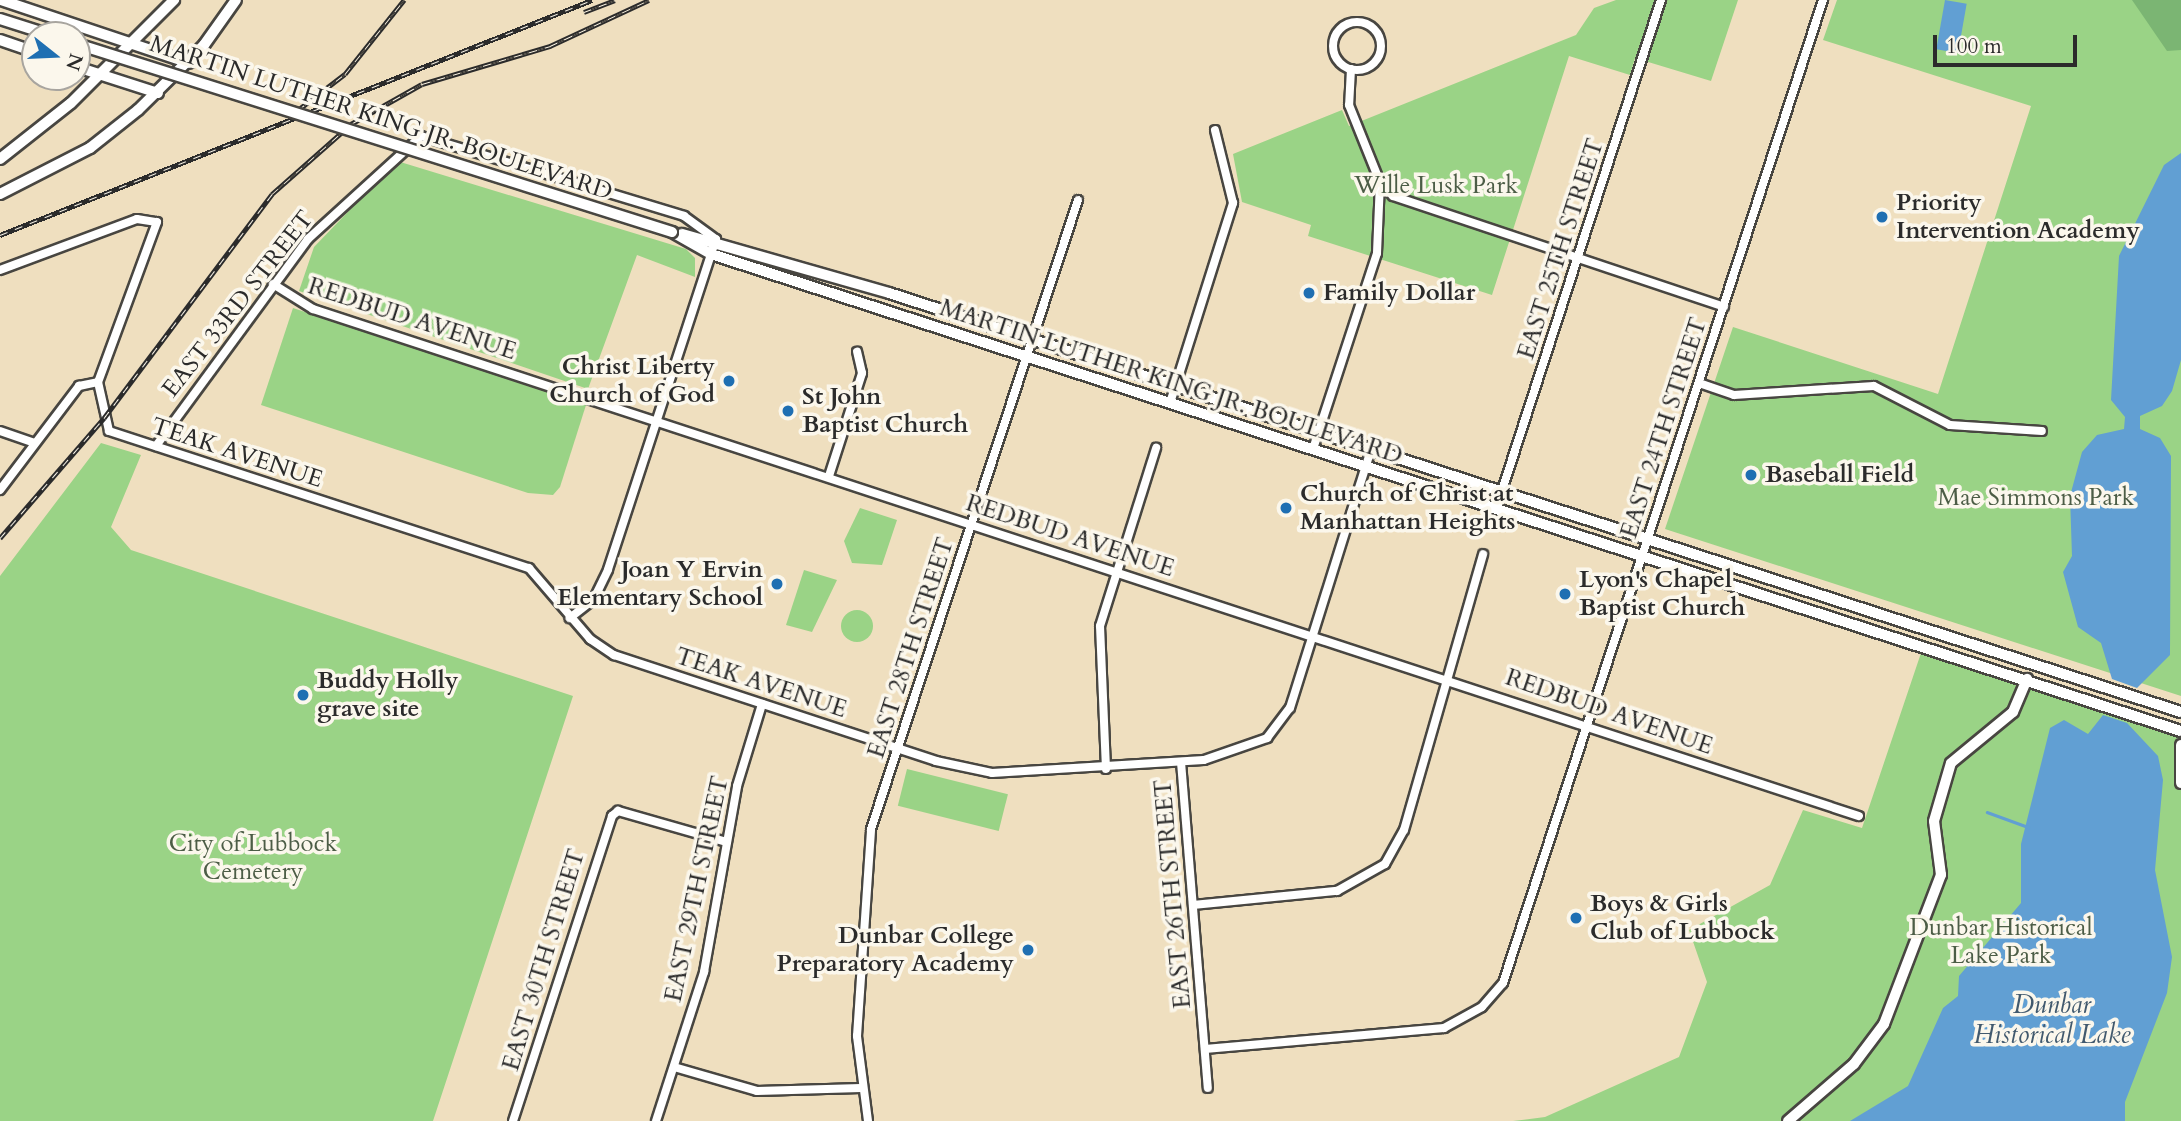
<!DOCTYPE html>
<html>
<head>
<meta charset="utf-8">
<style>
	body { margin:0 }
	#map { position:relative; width:2181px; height:1121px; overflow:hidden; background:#efdfbf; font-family:Cardo,serif }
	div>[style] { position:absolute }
	.green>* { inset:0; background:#9ad386; transform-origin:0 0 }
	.round { border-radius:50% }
	.forest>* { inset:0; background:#7bb573 }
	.water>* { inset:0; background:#619fd3; transform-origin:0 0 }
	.stream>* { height:2.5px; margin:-1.25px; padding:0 1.25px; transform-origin:1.25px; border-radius:1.25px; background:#619fd3 }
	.roads { filter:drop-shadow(2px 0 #484641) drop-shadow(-2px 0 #484641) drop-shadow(0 2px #484641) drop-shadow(0 -2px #484641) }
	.minor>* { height:8px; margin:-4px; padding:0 4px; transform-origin:4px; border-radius:4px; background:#fff }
	.minor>.ring { margin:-4px; padding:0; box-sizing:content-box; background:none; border:8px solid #fff; border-radius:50% }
	.tertiary>* { height:10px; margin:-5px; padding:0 5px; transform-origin:5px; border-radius:5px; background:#fff }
	.secondary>* { height:10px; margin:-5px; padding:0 5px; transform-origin:5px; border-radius:5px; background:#fff }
	.rail>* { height:5px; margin-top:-2.5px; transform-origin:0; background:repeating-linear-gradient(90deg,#fbf7ec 0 8px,#2b2b2b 0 16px); box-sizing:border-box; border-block:2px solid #2b2b2b }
	.bridges { filter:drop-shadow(2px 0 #484641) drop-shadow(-2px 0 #484641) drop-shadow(0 2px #484641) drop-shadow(0 -2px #484641) }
	.secondary-bridge>* { height:10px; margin:-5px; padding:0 5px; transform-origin:5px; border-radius:5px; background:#fff }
	.dots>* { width:19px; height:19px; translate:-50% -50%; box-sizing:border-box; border:4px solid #fbf7ec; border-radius:50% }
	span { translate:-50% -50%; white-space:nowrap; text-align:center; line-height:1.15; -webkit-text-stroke:7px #fbf7ec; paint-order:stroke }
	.street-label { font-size:24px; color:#2b2b2b }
	.park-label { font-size:24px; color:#4c5d46 }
	.poi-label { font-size:24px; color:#2b2b2b; font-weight:700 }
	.left { translate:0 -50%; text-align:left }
	.right { translate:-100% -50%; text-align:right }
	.water-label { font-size:26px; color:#41596e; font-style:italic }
	.north { position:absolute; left:21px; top:21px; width:70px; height:70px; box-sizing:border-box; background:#fbf7ec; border:2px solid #a8a59f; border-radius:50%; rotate:108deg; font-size:19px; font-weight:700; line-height:28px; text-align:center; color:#2b2b2b }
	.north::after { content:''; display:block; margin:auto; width:24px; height:32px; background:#1f6fb2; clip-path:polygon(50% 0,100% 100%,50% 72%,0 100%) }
	.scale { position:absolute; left:1933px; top:35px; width:144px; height:32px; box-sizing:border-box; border:4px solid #2b2b2b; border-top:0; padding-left:9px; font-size:21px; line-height:24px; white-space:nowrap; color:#2b2b2b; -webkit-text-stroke:5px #fbf7ec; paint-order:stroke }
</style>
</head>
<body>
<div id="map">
	<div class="green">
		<div style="clip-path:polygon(1616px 0,1738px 0,1711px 81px,1635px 58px,1630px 75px,1569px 56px,1492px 295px,1308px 236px,1311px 225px,1242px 202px,1233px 154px,1342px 110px,1349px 126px,1576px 35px,1594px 8px)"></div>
		<div style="clip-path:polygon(1837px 0,2181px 0,2181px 696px,1665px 529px,1733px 327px,1938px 394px,2031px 106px,1823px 40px)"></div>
		<div style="clip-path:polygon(397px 161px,686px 249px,695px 258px,695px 277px,637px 255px,588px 389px,299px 291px,314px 247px)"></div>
		<div style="clip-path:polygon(293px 308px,586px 405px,560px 487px,553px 495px,528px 493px,261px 405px)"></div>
		<div style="clip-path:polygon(101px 443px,141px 455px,111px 527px,131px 550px,573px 696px,433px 1121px,0 1121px,0 576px)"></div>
		<div style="clip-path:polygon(860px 508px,897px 520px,882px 565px,852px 563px,844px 541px)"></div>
		<div style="clip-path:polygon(804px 570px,837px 580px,812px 632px,786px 625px)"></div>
		<div class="round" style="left:841px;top:610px;width:32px;height:32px"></div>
		<div style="clip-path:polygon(1921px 653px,2181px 737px,2181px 1121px,1513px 1121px,1545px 1117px,1679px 1057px,1707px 982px,1689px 930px,1770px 885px,1803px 810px,1862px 828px)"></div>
		<div style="left:907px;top:769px;width:104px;height:38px;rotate:14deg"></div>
	</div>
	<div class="forest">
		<div style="clip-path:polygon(2132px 0,2181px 0,2181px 50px,2167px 51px)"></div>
	</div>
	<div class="water">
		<div style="left:1945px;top:0;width:22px;height:50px;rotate:10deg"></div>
		<div style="clip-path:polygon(2181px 153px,2181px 360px,2172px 391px,2162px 406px,2140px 416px,2140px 429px,2160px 438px,2171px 456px,2170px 655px,2137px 688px,2112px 679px,2101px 643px,2078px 627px,2063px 572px,2072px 556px,2070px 496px,2082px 452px,2097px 435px,2124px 429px,2125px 417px,2111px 400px,2119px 256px,2164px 165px)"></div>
		<div style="clip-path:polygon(2103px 715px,2127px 723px,2158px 756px,2163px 780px,2155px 870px,2172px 957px,2167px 993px,2125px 1102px,2125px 1121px,1850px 1121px,1908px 1086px,1943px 1008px,1958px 996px,1959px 976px,2021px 903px,2021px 844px,2050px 728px,2064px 720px,2088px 734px)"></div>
	</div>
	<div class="stream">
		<div style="left:1987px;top:812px;width:44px;rotate:20.1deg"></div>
	</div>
	<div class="roads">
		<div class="minor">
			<div class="ring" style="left:1333px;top:22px;width:40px;height:40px"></div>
			<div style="left:1351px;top:69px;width:36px;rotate:93deg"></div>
			<div style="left:1349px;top:105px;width:83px;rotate:68.1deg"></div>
			<div style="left:1380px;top:182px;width:19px;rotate:47deg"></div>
			<div style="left:1393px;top:196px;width:349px;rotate:18.5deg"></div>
			<div style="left:0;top:270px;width:146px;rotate:-20.4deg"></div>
			<div style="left:137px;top:219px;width:20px;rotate:9deg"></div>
			<div style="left:157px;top:222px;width:171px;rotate:110.2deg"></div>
			<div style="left:98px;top:382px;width:50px;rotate:77.3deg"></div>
			<div style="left:109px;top:431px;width:442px;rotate:18.1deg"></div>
			<div style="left:529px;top:568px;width:94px;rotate:49.3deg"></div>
			<div style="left:590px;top:639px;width:29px;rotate:34deg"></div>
			<div style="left:614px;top:655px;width:339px;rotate:18.2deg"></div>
			<div style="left:936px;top:761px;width:57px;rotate:12.1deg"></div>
			<div style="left:992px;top:773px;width:212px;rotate:-3.5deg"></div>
			<div style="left:1204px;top:760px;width:67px;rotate:-19.2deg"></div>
			<div style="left:1267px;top:738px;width:38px;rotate:-53deg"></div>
			<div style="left:1290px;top:708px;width:271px;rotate:-72.6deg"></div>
			<div style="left:273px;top:284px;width:47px;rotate:32deg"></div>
			<div style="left:313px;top:309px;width:1627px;rotate:18.16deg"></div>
			<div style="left:1699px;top:383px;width:37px;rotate:19deg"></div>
			<div style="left:1734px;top:395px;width:140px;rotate:-3.7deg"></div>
			<div style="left:1874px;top:386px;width:85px;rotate:27.2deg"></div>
			<div style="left:1950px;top:425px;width:92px;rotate:3.7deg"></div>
			<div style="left:1170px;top:403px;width:210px;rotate:-72.5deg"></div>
			<div style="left:1233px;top:203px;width:75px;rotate:-103.9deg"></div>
			<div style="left:0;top:431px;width:36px;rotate:19deg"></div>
			<div style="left:156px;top:446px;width:257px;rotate:-53.7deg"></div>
			<div style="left:308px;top:239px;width:153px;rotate:-42.3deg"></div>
			<div style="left:421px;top:136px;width:275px;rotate:16.9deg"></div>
			<div style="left:684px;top:216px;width:39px;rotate:36deg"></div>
			<div style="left:716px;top:239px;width:348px;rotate:108.1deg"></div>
			<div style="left:608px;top:570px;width:32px;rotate:116deg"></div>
			<div style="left:594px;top:599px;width:31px;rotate:142deg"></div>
			<div style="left:1313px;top:449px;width:206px;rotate:-71.9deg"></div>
			<div style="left:1377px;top:253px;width:71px;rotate:-87.6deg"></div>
			<div style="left:829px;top:476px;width:108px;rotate:-72.2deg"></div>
			<div style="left:862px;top:373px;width:22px;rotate:-103deg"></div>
			<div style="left:0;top:490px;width:131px;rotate:-52.8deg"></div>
			<div style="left:79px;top:386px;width:19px;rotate:-12deg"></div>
			<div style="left:1496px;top:509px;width:535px;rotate:-72.04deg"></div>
			<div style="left:1181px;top:762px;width:327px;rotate:85.3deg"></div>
			<div style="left:1106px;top:769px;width:143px;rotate:-92.4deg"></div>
			<div style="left:1100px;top:626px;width:187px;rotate:-72.5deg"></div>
			<div style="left:1193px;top:905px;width:145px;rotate:-5.6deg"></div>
			<div style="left:1337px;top:891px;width:55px;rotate:-29.4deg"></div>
			<div style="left:1385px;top:864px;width:39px;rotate:-61deg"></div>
			<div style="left:1404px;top:830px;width:287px;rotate:-74deg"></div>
			<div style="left:1205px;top:1049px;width:240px;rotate:-5deg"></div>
			<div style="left:1444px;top:1028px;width:43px;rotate:-28.9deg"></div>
			<div style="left:1482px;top:1007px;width:32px;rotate:-49deg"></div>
			<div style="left:1503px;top:983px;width:1034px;rotate:-71.97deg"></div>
			<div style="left:674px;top:1067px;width:86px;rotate:16.1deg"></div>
			<div style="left:757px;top:1091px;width:104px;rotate:-1.7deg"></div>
			<div style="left:513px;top:1121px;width:321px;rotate:-72deg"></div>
			<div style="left:612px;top:816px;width:8px;rotate:-40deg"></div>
			<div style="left:618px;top:811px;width:113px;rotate:15.9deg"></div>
			<div style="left:656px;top:1121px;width:157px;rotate:-72.1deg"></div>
			<div style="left:704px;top:972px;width:189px;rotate:-79.9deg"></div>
			<div style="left:737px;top:786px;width:86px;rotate:-73deg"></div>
			<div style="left:868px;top:1121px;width:86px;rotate:-97.4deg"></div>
			<div style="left:857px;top:1036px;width:207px;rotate:-86.1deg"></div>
			<div style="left:871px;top:829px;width:662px;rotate:-71.78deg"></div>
		</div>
		<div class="tertiary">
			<div style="left:2181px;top:745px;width:38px;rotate:90deg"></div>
			<div style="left:1788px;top:1121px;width:87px;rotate:-40.8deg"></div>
			<div style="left:1854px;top:1064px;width:50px;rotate:-53.1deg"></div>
			<div style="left:1884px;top:1024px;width:160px;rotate:-69.1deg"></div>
			<div style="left:1941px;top:875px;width:54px;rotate:-97.4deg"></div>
			<div style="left:1934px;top:821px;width:60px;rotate:-73.7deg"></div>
			<div style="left:1951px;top:763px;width:80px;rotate:-39.4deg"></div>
			<div style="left:2013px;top:712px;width:36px;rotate:-67deg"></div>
		</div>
		<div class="secondary">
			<div style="left:1px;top:0;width:198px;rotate:18.5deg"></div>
			<div style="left:0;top:19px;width:52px;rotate:17.7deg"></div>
			<div style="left:0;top:40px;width:37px;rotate:19deg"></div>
			<div style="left:77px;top:67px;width:85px;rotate:17.8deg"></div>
			<div style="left:0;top:159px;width:90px;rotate:-38.3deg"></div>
			<div style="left:71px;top:103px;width:146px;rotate:-45deg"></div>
			<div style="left:0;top:194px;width:101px;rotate:-27.1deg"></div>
			<div style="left:90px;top:148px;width:61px;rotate:-38.4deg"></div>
			<div style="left:138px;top:110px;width:93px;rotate:-44.6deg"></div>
			<div style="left:204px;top:45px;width:55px;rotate:-54.6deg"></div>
			<div style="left:672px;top:232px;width:45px;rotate:29.4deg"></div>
			<div style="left:711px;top:254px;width:1545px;rotate:17.98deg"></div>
			<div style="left:682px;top:234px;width:215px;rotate:15.9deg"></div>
			<div style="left:889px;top:293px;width:1358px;rotate:17.97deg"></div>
		</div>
	</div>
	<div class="rail">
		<div style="left:584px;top:12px;width:33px;rotate:-21deg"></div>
		<div style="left:298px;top:110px;width:59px;rotate:-37.5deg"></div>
		<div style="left:345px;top:74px;width:95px;rotate:-51.4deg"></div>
		<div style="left:0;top:235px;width:637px;rotate:-21.65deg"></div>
		<div style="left:0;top:538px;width:159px;rotate:-49.1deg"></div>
		<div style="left:104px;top:418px;width:280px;rotate:-53.1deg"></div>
		<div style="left:272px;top:194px;width:106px;rotate:-41.5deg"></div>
		<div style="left:351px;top:124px;width:81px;rotate:-29.4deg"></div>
		<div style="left:422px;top:84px;width:134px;rotate:-16.5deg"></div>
		<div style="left:550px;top:46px;width:109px;rotate:-24.9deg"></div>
	</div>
	<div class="bridges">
		<div class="secondary-bridge">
			<div style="left:77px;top:44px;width:624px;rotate:17.53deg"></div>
		</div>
	</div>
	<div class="dots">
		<div style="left:1882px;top:217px;background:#1f6fb2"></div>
		<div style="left:1309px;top:293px;background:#1f6fb2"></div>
		<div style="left:729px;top:381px;background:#1f6fb2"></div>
		<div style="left:788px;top:411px;background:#1f6fb2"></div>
		<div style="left:1751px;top:475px;background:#1f6fb2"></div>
		<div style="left:1286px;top:508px;background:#1f6fb2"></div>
		<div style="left:777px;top:584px;background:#1f6fb2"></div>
		<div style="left:1565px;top:594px;background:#1f6fb2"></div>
		<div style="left:303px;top:695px;background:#1f6fb2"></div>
		<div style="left:1576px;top:918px;background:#1f6fb2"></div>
		<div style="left:1028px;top:950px;background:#1f6fb2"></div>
	</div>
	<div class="street-label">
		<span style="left:381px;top:118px;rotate:18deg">MARTIN LUTHER KING JR. BOULEVARD</span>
		<span style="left:1561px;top:249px;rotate:-72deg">EAST 25TH STREET</span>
		<span style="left:238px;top:304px;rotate:-52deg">EAST 33RD STREET</span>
		<span style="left:412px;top:319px;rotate:18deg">REDBUD AVENUE</span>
		<span style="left:1171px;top:382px;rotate:18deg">MARTIN LUTHER KING JR. BOULEVARD</span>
		<span style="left:1664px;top:428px;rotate:-72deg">EAST 24TH STREET</span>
		<span style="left:237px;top:453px;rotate:18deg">TEAK AVENUE</span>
		<span style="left:1070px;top:536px;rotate:18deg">REDBUD AVENUE</span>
		<span style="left:911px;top:648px;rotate:-72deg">EAST 28TH STREET</span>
		<span style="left:761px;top:683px;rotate:18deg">TEAK AVENUE</span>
		<span style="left:1609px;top:712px;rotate:19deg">REDBUD AVENUE</span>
		<span style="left:697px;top:889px;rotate:-78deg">EAST 29TH STREET</span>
		<span style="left:1173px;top:894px;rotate:-95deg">EAST 26TH STREET</span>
		<span style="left:544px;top:960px;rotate:-73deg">EAST 30TH STREET</span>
	</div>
	<div class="park-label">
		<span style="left:1436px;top:186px">Wille Lusk Park</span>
		<span style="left:2036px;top:498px">Mae Simmons Park</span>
		<span style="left:253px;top:858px">City of Lubbock<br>Cemetery</span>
		<span style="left:2001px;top:942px">Dunbar Historical<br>Lake Park</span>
	</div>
	<div class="poi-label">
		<span class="left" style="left:1896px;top:217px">Priority<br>Intervention Academy</span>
		<span class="left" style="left:1323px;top:293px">Family Dollar</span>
		<span class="right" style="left:715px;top:381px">Christ Liberty<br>Church of God</span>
		<span class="left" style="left:802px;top:411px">St John<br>Baptist Church</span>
		<span class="left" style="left:1765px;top:475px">Baseball Field</span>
		<span class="left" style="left:1300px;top:508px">Church of Christ at<br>Manhattan Heights</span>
		<span class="right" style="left:763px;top:584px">Joan Y Ervin<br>Elementary School</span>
		<span class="left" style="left:1579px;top:594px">Lyon's Chapel<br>Baptist Church</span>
		<span class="left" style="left:317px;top:695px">Buddy Holly<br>grave site</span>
		<span class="left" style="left:1590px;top:918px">Boys &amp; Girls<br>Club of Lubbock</span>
		<span class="right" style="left:1014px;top:950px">Dunbar College<br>Preparatory Academy</span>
	</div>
	<div class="water-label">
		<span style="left:2052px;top:1020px">Dunbar<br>Historical Lake</span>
	</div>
	<div class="north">N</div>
	<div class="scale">100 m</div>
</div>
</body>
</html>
